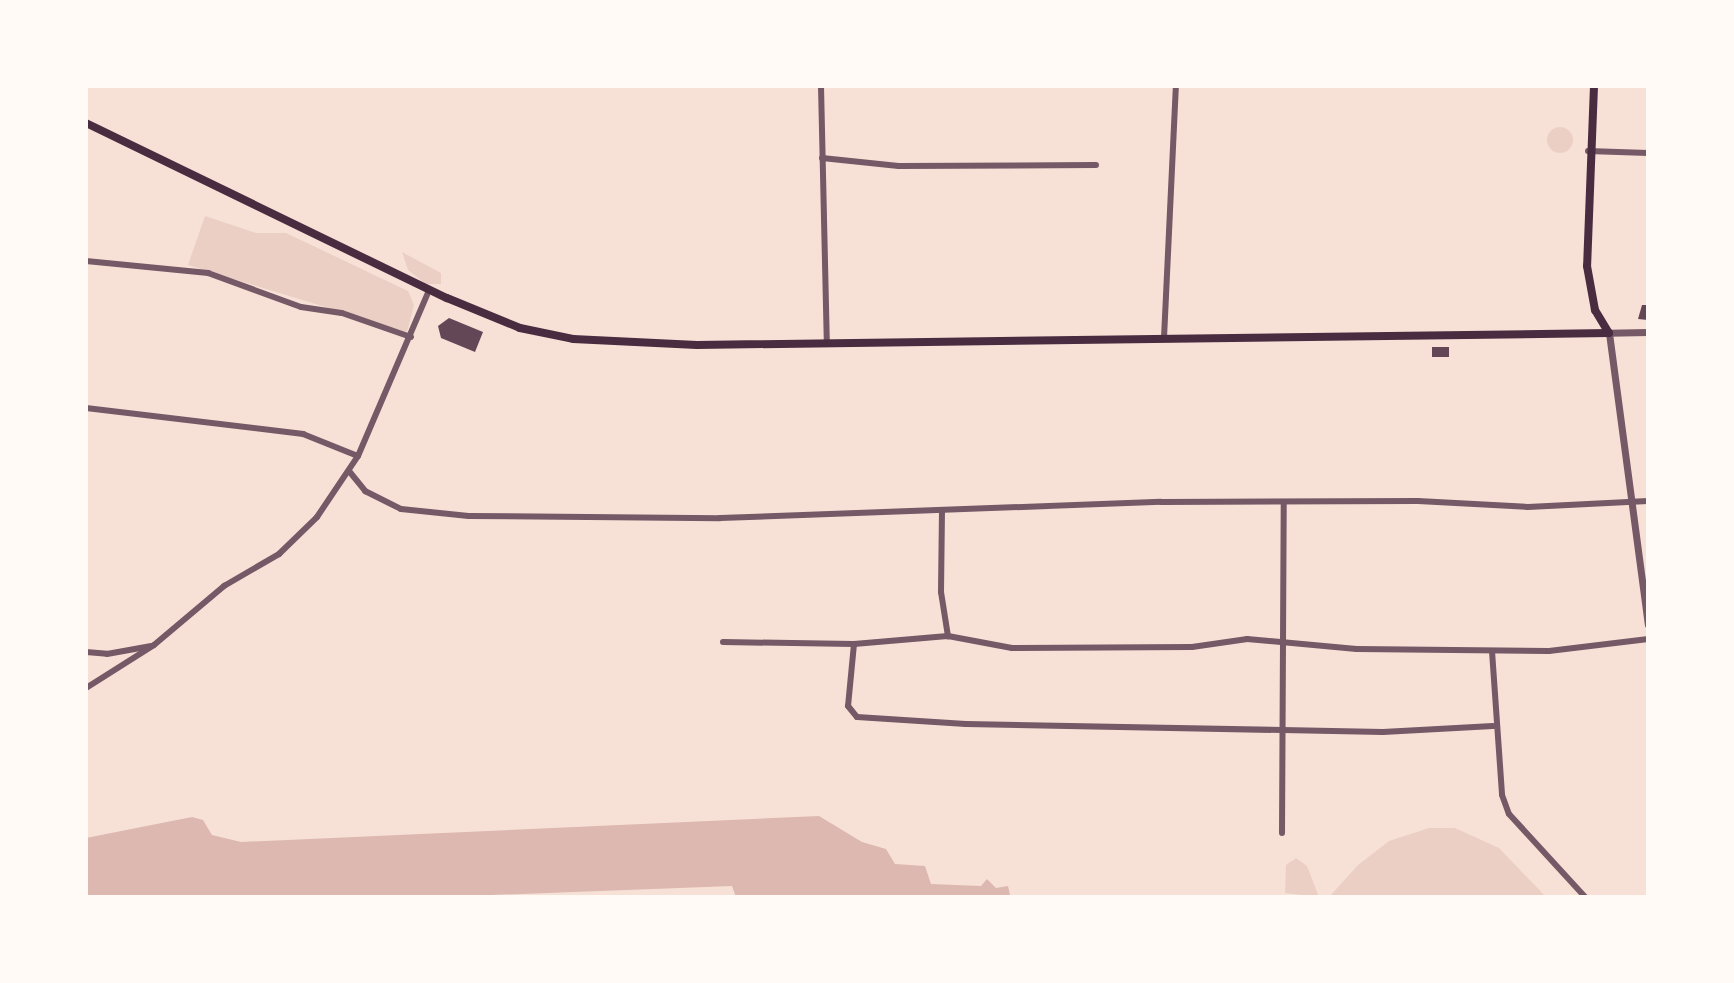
<!DOCTYPE html>
<html>
<head>
<meta charset="utf-8">
<style>
	body { margin:0 }
	#map { position:relative; width:1734px; height:983px; overflow:hidden; background:#f7e1d7; font-family:Literata,serif }
	div>[style] { position:absolute }
	.green>* { inset:0; background:#ebcfc5 }
	.round { border-radius:50% }
	.water>* { inset:0; background:#dcb8b0 }
	.building>* { inset:0; background:#644757; transform-origin:0 0 }
	.minor>* { height:6px; margin:-3px; padding:0 3px; transform-origin:3px; border-radius:3px; background:#755966 }
	.tertiary>* { height:7px; margin:-3.5px; padding:0 3.5px; transform-origin:3.5px; border-radius:3.5px; background:#755966 }
	.secondary>* { height:8px; margin:-4px; padding:0 4px; transform-origin:4px; border-radius:4px; background:#4a2c40 }
	span { translate:-50% -50%; white-space:nowrap; text-align:center; line-height:1.15; -webkit-text-stroke:7px #fffaf5; paint-order:stroke }
	.frame { position:absolute; inset:0; border:88px solid #fffaf5; pointer-events:none }
</style>
</head>
<body>
<div id="map">
	<div class="green">
		<div class="round" style="left:1547px;top:127px;width:26px;height:26px"></div>
		<div style="clip-path:polygon(205px 216px,256px 233px,286px 233px,408px 291px,414px 305px,407px 332px,188px 265px)"></div>
		<div style="clip-path:polygon(402px 252px,441px 273px,441px 284px,426px 284px,408px 270px)"></div>
		<div style="clip-path:polygon(1429px 828px,1455px 828px,1499px 848px,1546px 897px,1329px 897px,1358px 865px,1389px 841px)"></div>
		<div style="clip-path:polygon(1296px 858px,1307px 866px,1319px 897px,1285px 893px,1286px 865px)"></div>
	</div>
	<div class="water">
		<div style="clip-path:polygon(819px 816px,862px 842px,886px 849px,895px 864px,925px 866px,931px 884px,981px 886px,987px 879px,996px 888px,1008px 886px,1010px 895px,1019px 897px,736px 897px,732px 886px,438px 897px,86px 897px,86px 838px,192px 817px,203px 820px,212px 835px,241px 842px)"></div>
	</div>
	<div class="building">
		<div style="clip-path:polygon(1642px 305px,1648px 305px,1648px 320px,1638px 319px)"></div>
		<div style="clip-path:polygon(449px 318px,483px 332px,475px 352px,441px 338px,438px 326px)"></div>
		<div style="left:1432px;top:347px;width:17px;height:10px"></div>
	</div>
	<div class="minor">
		<div style="left:821px;top:86px;width:255px;rotate:88.7deg"></div>
		<div style="left:1588px;top:151px;width:60px;rotate:1.9deg"></div>
		<div style="left:822px;top:158px;width:77px;rotate:5.9deg"></div>
		<div style="left:899px;top:166px;width:197px;rotate:-0.3deg"></div>
		<div style="left:86px;top:261px;width:123px;rotate:5.6deg"></div>
		<div style="left:208px;top:273px;width:99px;rotate:20.1deg"></div>
		<div style="left:301px;top:307px;width:41px;rotate:8.3deg"></div>
		<div style="left:342px;top:313px;width:73px;rotate:19.2deg"></div>
		<div style="left:1164px;top:338px;width:252px;rotate:-87.3deg"></div>
		<div style="left:86px;top:408px;width:219px;rotate:6.8deg"></div>
		<div style="left:303px;top:434px;width:59px;rotate:21.8deg"></div>
		<div style="left:349px;top:471px;width:26px;rotate:51deg"></div>
		<div style="left:365px;top:491px;width:40px;rotate:26.6deg"></div>
		<div style="left:401px;top:509px;width:68px;rotate:5.9deg"></div>
		<div style="left:469px;top:516px;width:251px;rotate:0.5deg"></div>
		<div style="left:720px;top:518px;width:441px;rotate:-2.1deg"></div>
		<div style="left:1161px;top:502px;width:257px;rotate:-0.2deg"></div>
		<div style="left:1418px;top:501px;width:110px;rotate:3.1deg"></div>
		<div style="left:1528px;top:507px;width:120px;rotate:-2.9deg"></div>
		<div style="left:942px;top:510px;width:82px;rotate:90.7deg"></div>
		<div style="left:941px;top:592px;width:45px;rotate:81deg"></div>
		<div style="left:723px;top:642px;width:131px;rotate:0.9deg"></div>
		<div style="left:854px;top:644px;width:94px;rotate:-4.9deg"></div>
		<div style="left:948px;top:636px;width:65px;rotate:10.6deg"></div>
		<div style="left:1012px;top:648px;width:180px;rotate:-0.3deg"></div>
		<div style="left:1192px;top:647px;width:56px;rotate:-8.3deg"></div>
		<div style="left:1247px;top:639px;width:110px;rotate:5.2deg"></div>
		<div style="left:1357px;top:649px;width:192px;rotate:0.6deg"></div>
		<div style="left:1549px;top:651px;width:100px;rotate:-6.9deg"></div>
		<div style="left:854px;top:644px;width:62px;rotate:95.5deg"></div>
		<div style="left:848px;top:706px;width:14px;rotate:51deg"></div>
		<div style="left:857px;top:717px;width:109px;rotate:3.7deg"></div>
		<div style="left:966px;top:724px;width:417px;rotate:1.1deg"></div>
		<div style="left:1383px;top:732px;width:110px;rotate:-3.1deg"></div>
		<div style="left:1492px;top:651px;width:144px;rotate:86deg"></div>
		<div style="left:1502px;top:795px;width:20px;rotate:70deg"></div>
		<div style="left:1509px;top:814px;width:113px;rotate:47.5deg"></div>
		<div style="left:86px;top:652px;width:21px;rotate:5deg"></div>
		<div style="left:107px;top:654px;width:45px;rotate:-10.3deg"></div>
		<div style="left:86px;top:688px;width:80px;rotate:-32.3deg"></div>
		<div style="left:154px;top:645px;width:92px;rotate:-40.1deg"></div>
		<div style="left:224px;top:586px;width:64px;rotate:-30.2deg"></div>
		<div style="left:279px;top:554px;width:53px;rotate:-44.2deg"></div>
		<div style="left:317px;top:517px;width:73px;rotate:-56.1deg"></div>
		<div style="left:358px;top:456px;width:181px;rotate:-66.8deg"></div>
		<div style="left:1282px;top:833px;width:329px;rotate:-89.7deg"></div>
	</div>
	<div class="tertiary">
		<div style="left:1648px;top:332px;width:39px;rotate:179deg"></div>
		<div style="left:1609px;top:333px;width:294px;rotate:82.4deg"></div>
	</div>
	<div class="secondary">
		<div style="left:1594px;top:86px;width:180px;rotate:92.2deg"></div>
		<div style="left:1587px;top:266px;width:45px;rotate:79.7deg"></div>
		<div style="left:1595px;top:310px;width:27px;rotate:59deg"></div>
		<div style="left:86px;top:123px;width:401px;rotate:25.9deg"></div>
		<div style="left:447px;top:298px;width:79px;rotate:22.3deg"></div>
		<div style="left:520px;top:328px;width:54px;rotate:11.7deg"></div>
		<div style="left:573px;top:339px;width:124px;rotate:2.8deg"></div>
		<div style="left:697px;top:345px;width:912px;rotate:-0.75deg"></div>
	</div>
	<div class="frame"></div>
</div>
</body>
</html>
